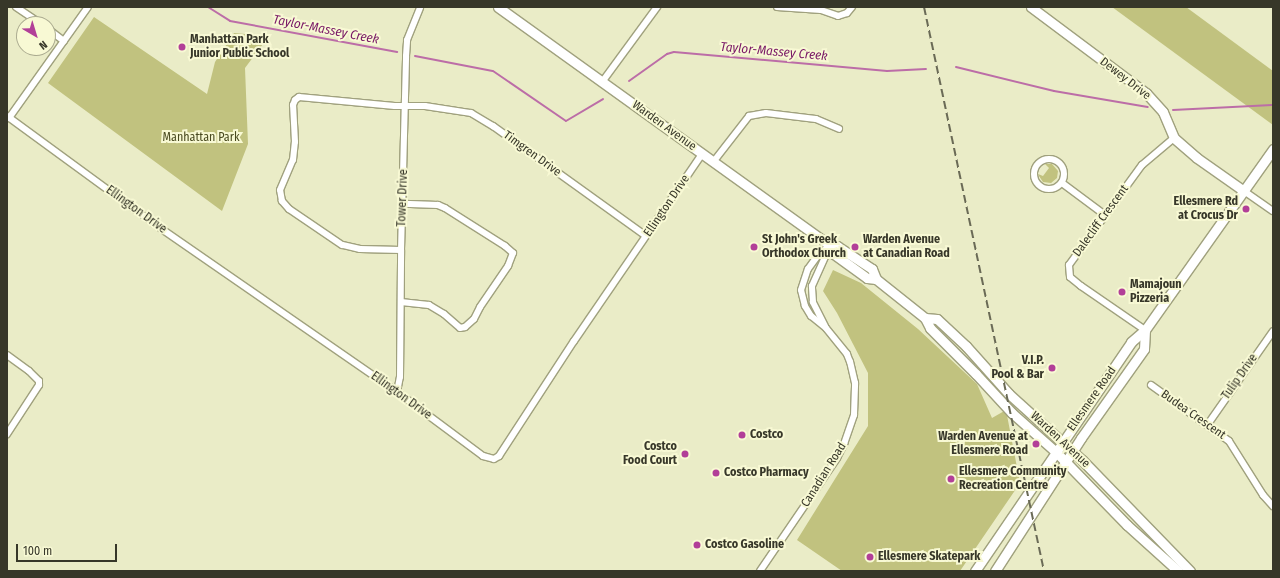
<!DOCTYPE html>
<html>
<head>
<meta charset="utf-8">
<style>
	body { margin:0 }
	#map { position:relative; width:1280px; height:578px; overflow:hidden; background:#eaecc7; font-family:"Fira Sans Condensed",sans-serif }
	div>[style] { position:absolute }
	.green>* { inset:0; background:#c1c27f }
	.stream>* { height:2px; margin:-1px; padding:0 1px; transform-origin:1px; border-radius:1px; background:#bc6da7 }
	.roads { filter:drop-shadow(1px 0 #a0a17e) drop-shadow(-1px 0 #a0a17e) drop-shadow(0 1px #a0a17e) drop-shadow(0 -1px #a0a17e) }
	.street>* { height:6px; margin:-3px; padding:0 3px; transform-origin:3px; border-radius:3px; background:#fff }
	.street>.ring { margin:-3px; padding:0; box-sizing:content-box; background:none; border:6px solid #fff; border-radius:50% }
	.secondary>* { height:9px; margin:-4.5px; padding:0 4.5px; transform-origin:4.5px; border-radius:4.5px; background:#fff }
	.rail>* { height:2px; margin-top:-1px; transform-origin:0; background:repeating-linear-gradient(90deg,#6a6a56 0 8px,transparent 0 12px) }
	.dots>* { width:11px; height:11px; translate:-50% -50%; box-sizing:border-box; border:2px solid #f8f9d4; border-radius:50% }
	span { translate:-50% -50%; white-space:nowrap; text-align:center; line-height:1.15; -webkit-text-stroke:4px #f8f9d4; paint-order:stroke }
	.poi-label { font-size:12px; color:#373729; font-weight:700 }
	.left { translate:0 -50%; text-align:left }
	.right { translate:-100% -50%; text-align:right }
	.street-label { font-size:12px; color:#373729 }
	.park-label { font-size:12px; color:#48491f }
	.water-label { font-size:13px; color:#781765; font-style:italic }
	.frame { position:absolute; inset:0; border:8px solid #373729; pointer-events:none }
	.north { position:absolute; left:16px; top:16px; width:40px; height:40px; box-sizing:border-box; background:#f8f9d4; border:1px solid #abab90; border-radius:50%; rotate:142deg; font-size:11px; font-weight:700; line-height:16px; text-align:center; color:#373729 }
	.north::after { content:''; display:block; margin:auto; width:14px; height:18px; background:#b23f98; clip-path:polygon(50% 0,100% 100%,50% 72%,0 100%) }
	.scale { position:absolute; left:16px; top:544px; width:101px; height:18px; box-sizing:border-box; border:2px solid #373729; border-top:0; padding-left:5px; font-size:12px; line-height:14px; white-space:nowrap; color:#373729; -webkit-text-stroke:3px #f8f9d4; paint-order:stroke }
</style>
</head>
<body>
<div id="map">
	<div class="green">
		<div style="clip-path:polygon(1112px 7px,1186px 7px,1273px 71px,1273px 125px)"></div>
		<div style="clip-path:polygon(94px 17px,207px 94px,215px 62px,234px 33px,269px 36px,245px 68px,248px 144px,222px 211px,48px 83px)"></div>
		<div style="clip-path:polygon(1045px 164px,1052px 164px,1058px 171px,1057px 178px,1051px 183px,1043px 182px,1039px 176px,1038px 174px,1043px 176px,1049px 168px)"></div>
		<div style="clip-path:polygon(833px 270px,861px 283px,918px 329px,977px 384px,992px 418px,1006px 410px,1020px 483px,960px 571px,842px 571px,797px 540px,868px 426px,868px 373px,837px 313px,823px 291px)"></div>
	</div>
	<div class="stream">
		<div style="left:208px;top:7px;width:26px;rotate:32deg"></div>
		<div style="left:230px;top:21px;width:170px;rotate:10.5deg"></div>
		<div style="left:415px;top:56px;width:79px;rotate:10.9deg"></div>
		<div style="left:493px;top:71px;width:88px;rotate:34.4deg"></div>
		<div style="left:566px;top:121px;width:43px;rotate:-30.7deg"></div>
		<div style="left:956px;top:67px;width:101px;rotate:13.8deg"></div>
		<div style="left:1054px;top:91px;width:95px;rotate:9.7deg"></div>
		<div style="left:629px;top:81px;width:47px;rotate:-35.4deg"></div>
		<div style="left:667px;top:54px;width:7px;rotate:-16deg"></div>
		<div style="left:674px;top:52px;width:214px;rotate:5.1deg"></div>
		<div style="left:887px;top:71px;width:39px;rotate:-3deg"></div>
		<div style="left:1173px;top:110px;width:100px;rotate:-2.9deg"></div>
	</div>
	<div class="roads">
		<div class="street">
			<div style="left:16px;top:7px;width:30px;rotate:34deg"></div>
			<div style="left:777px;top:7px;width:44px;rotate:3.9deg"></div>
			<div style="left:821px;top:10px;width:18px;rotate:19deg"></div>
			<div style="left:838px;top:16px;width:9px;rotate:-18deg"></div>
			<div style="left:847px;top:13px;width:8px;rotate:-50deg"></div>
			<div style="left:48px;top:29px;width:20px;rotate:37deg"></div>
			<div style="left:602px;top:82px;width:93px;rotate:-53.7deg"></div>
			<div style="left:7px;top:116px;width:181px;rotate:36.2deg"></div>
			<div style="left:153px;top:223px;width:297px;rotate:34.7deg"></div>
			<div style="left:397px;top:392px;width:107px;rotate:36.7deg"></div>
			<div style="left:483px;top:456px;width:11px;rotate:15deg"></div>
			<div style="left:494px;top:459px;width:6px;rotate:-31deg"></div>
			<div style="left:499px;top:456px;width:137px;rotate:-56.9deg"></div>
			<div style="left:574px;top:341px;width:227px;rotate:-55.6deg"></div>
			<div style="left:9px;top:118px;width:136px;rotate:-54.6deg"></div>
			<div class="ring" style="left:1034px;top:159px;width:24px;height:24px"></div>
			<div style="left:714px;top:161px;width:57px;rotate:-52.1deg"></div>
			<div style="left:749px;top:116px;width:17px;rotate:-10deg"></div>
			<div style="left:766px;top:113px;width:50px;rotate:6.8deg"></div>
			<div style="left:816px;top:119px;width:25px;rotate:23deg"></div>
			<div style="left:1062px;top:183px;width:54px;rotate:36.7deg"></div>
			<div style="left:1244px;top:191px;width:35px;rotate:35deg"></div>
			<div style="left:401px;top:250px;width:41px;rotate:-178.6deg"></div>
			<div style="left:360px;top:249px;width:18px;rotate:-167deg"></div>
			<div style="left:342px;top:245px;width:64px;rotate:-145.8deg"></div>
			<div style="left:289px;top:209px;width:11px;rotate:-131deg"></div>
			<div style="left:282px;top:201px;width:11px;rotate:-100deg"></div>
			<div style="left:280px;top:190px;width:33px;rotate:-67deg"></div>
			<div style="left:293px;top:160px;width:18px;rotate:-84deg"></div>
			<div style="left:295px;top:142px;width:37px;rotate:-93deg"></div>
			<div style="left:293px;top:105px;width:5px;rotate:-68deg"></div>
			<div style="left:295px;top:100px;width:5px;rotate:-37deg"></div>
			<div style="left:299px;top:97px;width:96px;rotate:5.4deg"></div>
			<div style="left:395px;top:106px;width:30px"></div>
			<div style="left:425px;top:106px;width:47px;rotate:8.7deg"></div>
			<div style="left:471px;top:113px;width:26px;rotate:31deg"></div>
			<div style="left:493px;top:126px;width:188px;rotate:35.7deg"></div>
			<div style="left:401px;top:302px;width:28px;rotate:6deg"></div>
			<div style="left:429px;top:305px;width:17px;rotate:31deg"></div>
			<div style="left:444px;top:314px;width:21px;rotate:41deg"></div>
			<div style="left:460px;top:328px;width:5px;rotate:-11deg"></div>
			<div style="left:465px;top:327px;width:12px;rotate:-42deg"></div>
			<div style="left:474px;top:319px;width:13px;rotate:-63deg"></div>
			<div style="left:480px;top:307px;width:50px;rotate:-55.7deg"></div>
			<div style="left:508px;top:266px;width:14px;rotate:-69deg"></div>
			<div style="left:513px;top:253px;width:11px;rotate:-139deg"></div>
			<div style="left:505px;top:246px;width:71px;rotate:-147.7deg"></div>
			<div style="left:445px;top:208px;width:8px;rotate:-157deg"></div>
			<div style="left:438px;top:205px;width:35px;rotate:-178deg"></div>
			<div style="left:825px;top:326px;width:27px;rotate:-117deg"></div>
			<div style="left:813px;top:302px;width:16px;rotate:-94deg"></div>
			<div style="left:812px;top:286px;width:44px;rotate:-65.8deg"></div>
			<div style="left:1145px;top:330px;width:78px;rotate:-145.5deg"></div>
			<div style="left:1081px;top:286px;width:14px;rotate:-141deg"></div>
			<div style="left:1070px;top:277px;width:12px;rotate:-95deg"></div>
			<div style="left:1069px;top:265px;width:124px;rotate:-53.9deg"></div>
			<div style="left:1142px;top:165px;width:42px;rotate:-40.2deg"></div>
			<div style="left:7px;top:355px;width:27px;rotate:36deg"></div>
			<div style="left:29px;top:371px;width:14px;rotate:45deg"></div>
			<div style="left:39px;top:381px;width:4px;rotate:90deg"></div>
			<div style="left:39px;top:385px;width:59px;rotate:123.1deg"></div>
			<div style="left:1151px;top:385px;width:96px;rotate:35.7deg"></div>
			<div style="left:1229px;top:441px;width:64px;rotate:57.8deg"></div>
			<div style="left:1263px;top:495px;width:15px;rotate:48deg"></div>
			<div style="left:397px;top:392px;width:15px;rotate:-79deg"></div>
			<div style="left:400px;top:377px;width:127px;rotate:-89.5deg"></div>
			<div style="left:401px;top:250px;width:194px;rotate:-88.5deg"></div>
			<div style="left:406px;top:56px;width:16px;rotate:-86deg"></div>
			<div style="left:407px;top:40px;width:35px;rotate:-68deg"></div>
			<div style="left:1208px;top:424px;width:113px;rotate:-55deg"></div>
			<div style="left:760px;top:571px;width:137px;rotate:-55.7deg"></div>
			<div style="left:837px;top:458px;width:16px;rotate:-63deg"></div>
			<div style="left:844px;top:444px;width:31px;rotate:-71deg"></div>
			<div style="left:854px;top:415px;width:32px;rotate:-88deg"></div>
			<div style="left:855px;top:383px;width:22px;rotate:-103deg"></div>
			<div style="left:850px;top:362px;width:9px;rotate:-111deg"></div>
			<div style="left:847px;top:354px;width:33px;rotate:-129deg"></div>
			<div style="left:826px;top:328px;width:19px;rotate:-141deg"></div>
			<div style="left:811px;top:316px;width:12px;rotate:-121deg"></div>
			<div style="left:805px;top:306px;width:16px;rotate:-104deg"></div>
			<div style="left:801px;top:290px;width:22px;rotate:-72deg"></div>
			<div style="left:808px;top:269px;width:19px;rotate:-54deg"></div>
			<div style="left:819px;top:254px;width:14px;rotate:-36deg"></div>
		</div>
		<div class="secondary">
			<div style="left:498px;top:7px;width:409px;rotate:35.7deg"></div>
			<div style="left:830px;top:246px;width:9px;rotate:63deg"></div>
			<div style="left:834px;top:254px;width:41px;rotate:36deg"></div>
			<div style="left:867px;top:278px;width:9px;rotate:6deg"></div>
			<div style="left:1031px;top:7px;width:144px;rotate:36.8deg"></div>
			<div style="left:1146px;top:93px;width:25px;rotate:48deg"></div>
			<div style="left:1163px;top:112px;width:28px;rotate:67deg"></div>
			<div style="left:1174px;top:138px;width:30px;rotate:41deg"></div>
			<div style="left:1197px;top:158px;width:57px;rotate:35.1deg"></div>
			<div style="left:830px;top:246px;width:7px"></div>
			<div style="left:837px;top:246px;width:42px;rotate:33.3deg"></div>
			<div style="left:872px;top:269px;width:11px;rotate:68deg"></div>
			<div style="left:876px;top:279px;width:63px;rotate:38.5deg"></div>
			<div style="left:925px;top:318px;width:11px;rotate:63deg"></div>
			<div style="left:930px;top:328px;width:65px;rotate:45deg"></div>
			<div style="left:976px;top:374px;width:53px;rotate:47.3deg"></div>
			<div style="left:1012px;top:413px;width:59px;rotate:41.6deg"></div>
			<div style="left:1056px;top:452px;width:102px;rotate:45.8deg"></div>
			<div style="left:1127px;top:525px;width:69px;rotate:42deg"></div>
			<div style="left:925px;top:318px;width:12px;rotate:5deg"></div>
			<div style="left:937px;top:319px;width:40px;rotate:43deg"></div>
			<div style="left:966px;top:346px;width:64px;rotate:48.1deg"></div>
			<div style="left:1009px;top:394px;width:98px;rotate:42.1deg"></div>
			<div style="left:1082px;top:460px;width:155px;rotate:45.8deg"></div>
			<div style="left:975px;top:571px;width:277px;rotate:-55.7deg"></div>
			<div style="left:1131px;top:342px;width:18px;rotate:-41deg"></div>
			<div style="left:1145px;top:330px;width:222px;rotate:-54.7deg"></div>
			<div style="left:995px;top:571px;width:158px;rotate:-57.1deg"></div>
			<div style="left:1081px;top:438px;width:109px;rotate:-54.7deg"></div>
			<div style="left:1144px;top:349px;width:19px;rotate:-87deg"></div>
		</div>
	</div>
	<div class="rail">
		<div style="left:924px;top:7px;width:577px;rotate:77.99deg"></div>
	</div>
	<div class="dots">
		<div style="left:182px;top:47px;background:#b23f98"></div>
		<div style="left:1246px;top:209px;background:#b23f98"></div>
		<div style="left:754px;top:247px;background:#b23f98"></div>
		<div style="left:855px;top:247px;background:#b23f98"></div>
		<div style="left:1122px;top:292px;background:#b23f98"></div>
		<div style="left:1052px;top:368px;background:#b23f98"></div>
		<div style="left:742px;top:435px;background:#b23f98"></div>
		<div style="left:1036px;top:444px;background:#b23f98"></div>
		<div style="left:685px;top:454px;background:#b23f98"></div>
		<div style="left:716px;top:473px;background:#b23f98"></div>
		<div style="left:951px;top:479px;background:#b23f98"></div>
		<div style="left:697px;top:545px;background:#b23f98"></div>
		<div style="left:870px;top:557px;background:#b23f98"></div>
	</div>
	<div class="poi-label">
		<span class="left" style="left:190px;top:47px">Manhattan Park<br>Junior Public School</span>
		<span class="right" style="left:1238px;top:209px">Ellesmere Rd<br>at Crocus Dr</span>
		<span class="left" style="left:762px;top:247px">St John's Greek<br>Orthodox Church</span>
		<span class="left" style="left:863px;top:247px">Warden Avenue<br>at Canadian Road</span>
		<span class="left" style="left:1130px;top:292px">Mamajoun<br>Pizzeria</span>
		<span class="right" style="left:1044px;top:368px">V.I.P.<br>Pool &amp; Bar</span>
		<span class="left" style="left:750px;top:435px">Costco</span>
		<span class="right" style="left:1028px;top:444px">Warden Avenue at<br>Ellesmere Road</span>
		<span class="right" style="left:677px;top:454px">Costco<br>Food Court</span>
		<span class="left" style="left:959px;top:479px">Ellesmere Community<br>Recreation Centre</span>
		<span class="left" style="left:724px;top:473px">Costco Pharmacy</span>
		<span class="left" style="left:705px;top:545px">Costco Gasoline</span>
		<span class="left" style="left:878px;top:557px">Ellesmere Skatepark</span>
	</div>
	<div class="street-label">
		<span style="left:1125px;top:79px;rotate:38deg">Dewey Drive</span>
		<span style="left:664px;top:126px;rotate:36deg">Warden Avenue</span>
		<span style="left:532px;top:154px;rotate:36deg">Timgren Drive</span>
		<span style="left:403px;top:198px;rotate:-88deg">Tower Drive</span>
		<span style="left:667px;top:206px;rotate:-56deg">Ellington Drive</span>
		<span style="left:136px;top:210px;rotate:36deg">Ellington Drive</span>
		<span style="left:1101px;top:221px;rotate:-54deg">Dalecliff Crescent</span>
		<span style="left:1240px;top:377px;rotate:-55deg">Tulip Drive</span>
		<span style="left:401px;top:396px;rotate:36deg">Ellington Drive</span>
		<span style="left:1092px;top:399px;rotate:-55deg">Ellesmere Road</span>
		<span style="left:1193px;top:415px;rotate:35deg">Budea Crescent</span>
		<span style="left:1060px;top:440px;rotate:43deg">Warden Avenue</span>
		<span style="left:824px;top:475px;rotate:-58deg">Canadian Road</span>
	</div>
	<div class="park-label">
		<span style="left:201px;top:138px">Manhattan Park</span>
	</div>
	<div class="water-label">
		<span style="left:326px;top:30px;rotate:11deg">Taylor-Massey Creek</span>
		<span style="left:774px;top:52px;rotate:5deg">Taylor-Massey Creek</span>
	</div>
	<div class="frame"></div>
	<div class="north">N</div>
	<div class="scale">100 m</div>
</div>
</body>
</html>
